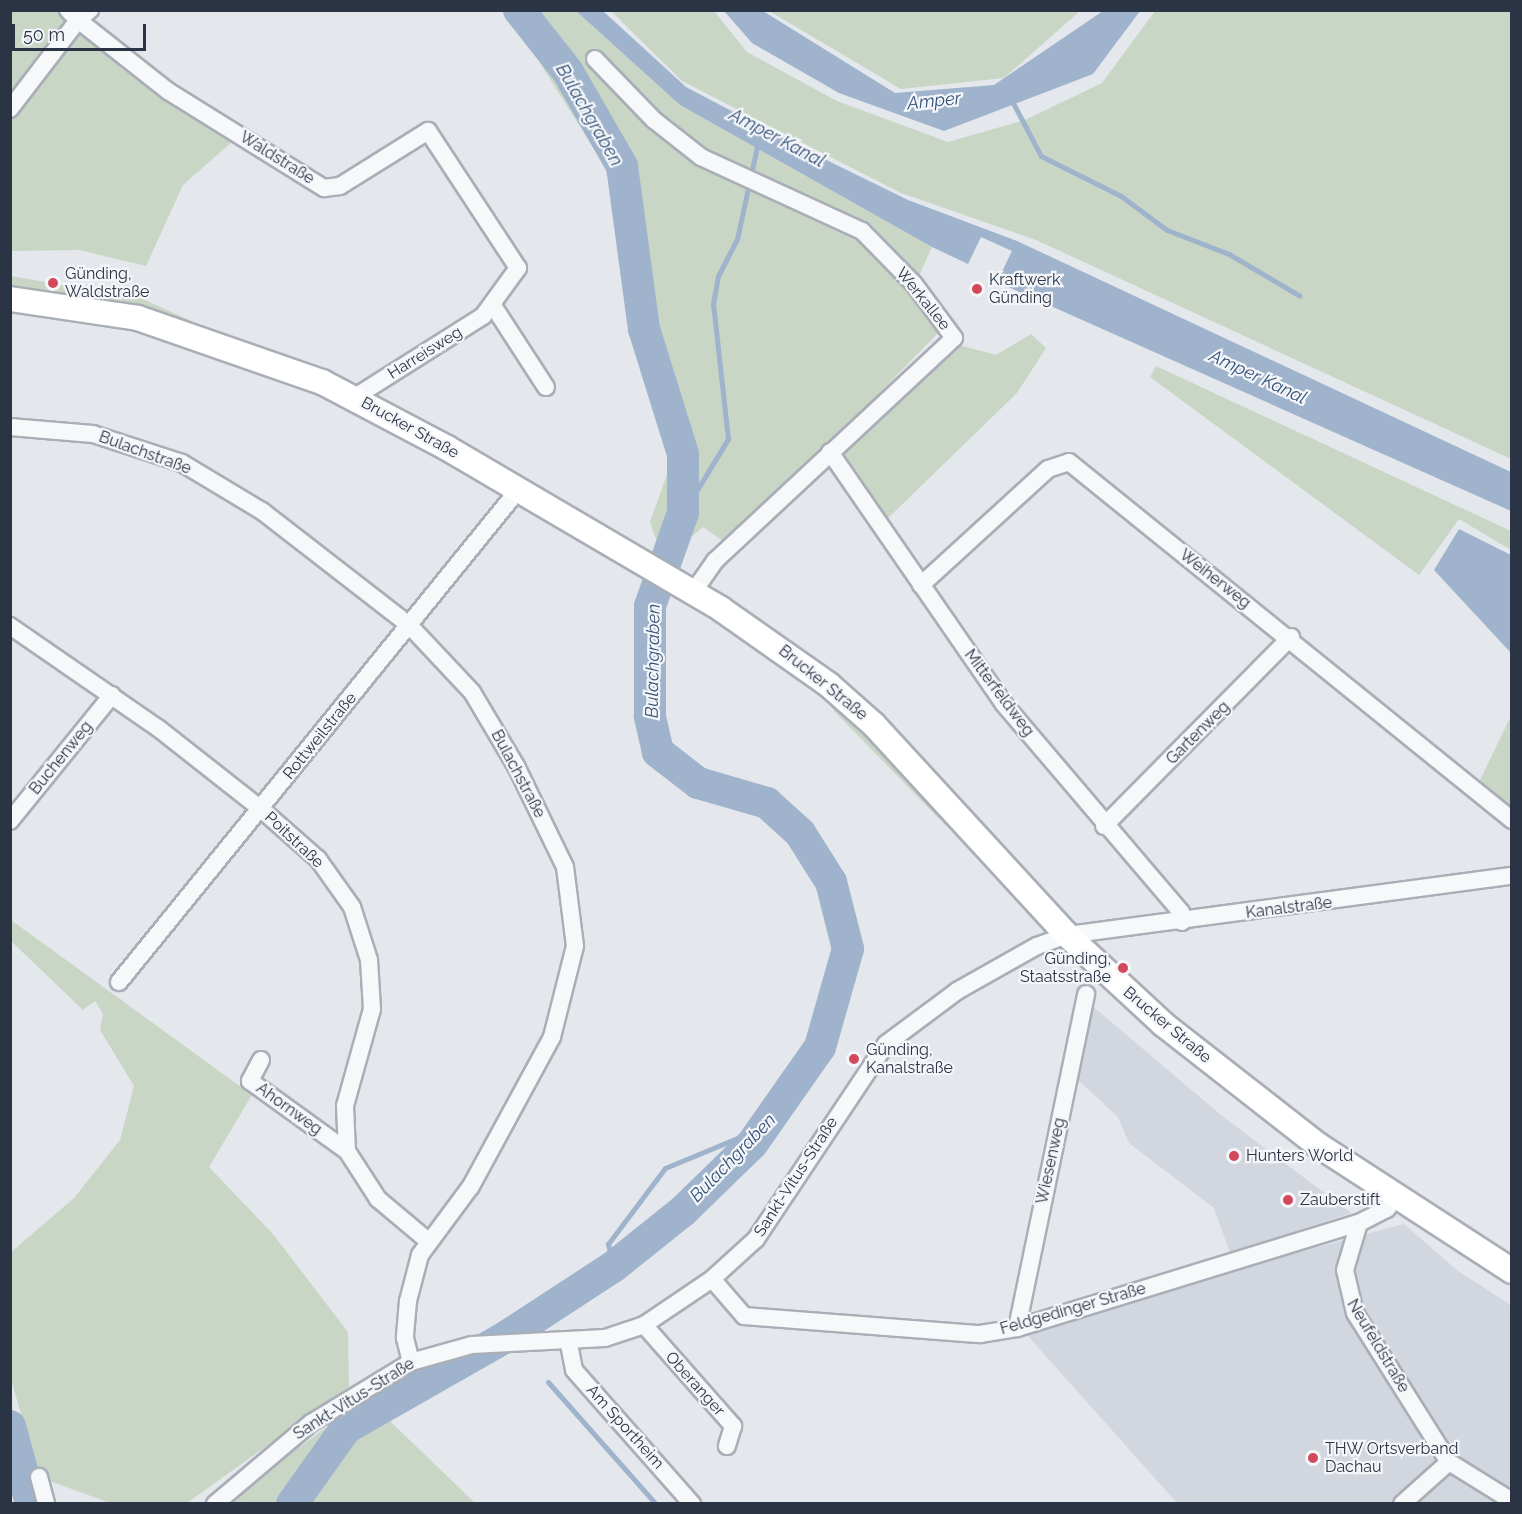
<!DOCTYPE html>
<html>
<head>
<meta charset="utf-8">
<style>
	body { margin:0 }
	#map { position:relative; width:1522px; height:1514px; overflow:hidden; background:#e4e7ec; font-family:Raleway,sans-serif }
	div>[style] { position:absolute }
	.built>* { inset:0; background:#d2d6de }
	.green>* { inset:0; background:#c9d6c5 }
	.water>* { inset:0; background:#9fb4cc }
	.stream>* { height:5px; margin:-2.5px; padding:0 2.5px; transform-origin:2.5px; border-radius:2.5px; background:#9fb4cc }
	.river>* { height:32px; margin:-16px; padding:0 16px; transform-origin:16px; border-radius:16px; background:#9fb4cc }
	.roads { filter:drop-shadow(2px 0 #a9aeb7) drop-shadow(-2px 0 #a9aeb7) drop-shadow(0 2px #a9aeb7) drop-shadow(0 -2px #a9aeb7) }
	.minor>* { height:16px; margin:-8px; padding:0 8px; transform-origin:8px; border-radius:8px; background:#f7f8fa }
	.secondary>* { height:24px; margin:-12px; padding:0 12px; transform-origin:12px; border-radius:12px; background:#fff }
	.dots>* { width:16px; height:16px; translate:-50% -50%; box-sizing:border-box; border:3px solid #f4f6f9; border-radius:50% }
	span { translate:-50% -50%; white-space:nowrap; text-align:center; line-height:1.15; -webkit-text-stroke:4.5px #f4f6f9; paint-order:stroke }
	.street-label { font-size:16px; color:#2b3445 }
	.poi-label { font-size:16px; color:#2b3445 }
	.left { translate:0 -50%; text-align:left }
	.right { translate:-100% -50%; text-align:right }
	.water-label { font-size:18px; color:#34527a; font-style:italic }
	.frame { position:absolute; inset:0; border:12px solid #2b3445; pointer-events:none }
	.scale { position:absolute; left:12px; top:24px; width:134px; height:27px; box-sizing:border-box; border:3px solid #2b3445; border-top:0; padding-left:8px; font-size:18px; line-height:21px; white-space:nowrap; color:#2b3445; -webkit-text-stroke:4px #f4f6f9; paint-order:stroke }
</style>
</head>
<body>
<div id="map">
	<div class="built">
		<div style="clip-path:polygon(1090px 1004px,1221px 1115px,1351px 1213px,1230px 1253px,1214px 1208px,1129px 1143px,1118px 1117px,1075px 1077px)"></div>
		<div style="clip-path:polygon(1404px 1224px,1458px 1271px,1511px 1305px,1511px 1503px,1177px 1503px,1020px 1327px)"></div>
	</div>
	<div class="green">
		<div style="clip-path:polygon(10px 11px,63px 11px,234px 140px,183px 185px,146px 266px,79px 250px,11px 251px)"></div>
		<div style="clip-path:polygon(507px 11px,576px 11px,680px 105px,932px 247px,911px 294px,940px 331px,730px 546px,703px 527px,675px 550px,657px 542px,650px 522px,674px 455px,633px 337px,613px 179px)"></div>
		<div style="clip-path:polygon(611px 11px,714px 11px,747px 52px,837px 101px,948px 142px,1025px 120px,1102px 83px,1155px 11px,1511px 11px,1511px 459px,1036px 240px,901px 193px,682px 81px)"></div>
		<div style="clip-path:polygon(769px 11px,1080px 10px,1080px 11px,1004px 78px,901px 89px)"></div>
		<div style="clip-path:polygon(11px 276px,143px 299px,198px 324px,110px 301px,11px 286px)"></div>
		<div style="clip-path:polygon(1031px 334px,1046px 348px,1017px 393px,885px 521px,841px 456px,959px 345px,996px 355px)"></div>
		<div style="clip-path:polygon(1156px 366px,1511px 531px,1511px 550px,1459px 519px,1419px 575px,1150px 377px)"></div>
		<div style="clip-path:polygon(826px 697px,897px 766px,948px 828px,834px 711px)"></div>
		<div style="clip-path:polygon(1511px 716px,1512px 808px,1511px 808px,1480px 780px)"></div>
		<div style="clip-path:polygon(11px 920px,252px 1095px,209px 1167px,272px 1233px,348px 1332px,349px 1387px,187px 1503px,110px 1503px,39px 1477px,11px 1379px,10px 1253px,74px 1198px,120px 1140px,134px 1086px,100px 1030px,103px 1014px,95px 1001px,83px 1010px,11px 941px)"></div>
		<div style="clip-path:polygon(366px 1398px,475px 1503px,231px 1504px,259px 1477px)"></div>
	</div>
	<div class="water">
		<div style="clip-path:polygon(576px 11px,603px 11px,686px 87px,804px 149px,908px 200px,1017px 241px,1511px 472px,1511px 511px,997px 282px,1012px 251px,981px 237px,968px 264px,932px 247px,680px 105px)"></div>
		<div style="clip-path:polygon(724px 11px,763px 11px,895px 93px,994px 85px,1103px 11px,1140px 11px,1093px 74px,944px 131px,839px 93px,752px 43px)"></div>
		<div style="clip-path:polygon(1459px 529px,1511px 555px,1511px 653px,1434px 570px)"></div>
	</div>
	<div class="stream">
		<div style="left:1012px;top:101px;width:62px;rotate:62.2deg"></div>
		<div style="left:1041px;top:156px;width:89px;rotate:26.6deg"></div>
		<div style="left:1121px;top:196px;width:57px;rotate:36.5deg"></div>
		<div style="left:1167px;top:230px;width:66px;rotate:21.2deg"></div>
		<div style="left:1229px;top:254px;width:82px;rotate:30.6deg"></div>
		<div style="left:683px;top:513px;width:87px;rotate:-58.7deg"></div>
		<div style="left:728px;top:439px;width:136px;rotate:-96.3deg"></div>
		<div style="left:713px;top:304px;width:28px;rotate:-80deg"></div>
		<div style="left:718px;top:276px;width:42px;rotate:-62.8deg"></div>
		<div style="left:737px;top:239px;width:99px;rotate:-77.8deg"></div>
		<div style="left:613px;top:1267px;width:24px;rotate:-102deg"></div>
		<div style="left:608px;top:1244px;width:95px;rotate:-53.1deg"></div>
		<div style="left:665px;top:1168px;width:113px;rotate:-22.5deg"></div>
		<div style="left:548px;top:1382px;width:163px;rotate:48.5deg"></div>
	</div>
	<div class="river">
		<div style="left:10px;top:1426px;width:81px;rotate:74.9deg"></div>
		<div style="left:292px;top:1504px;width:93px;rotate:-54.6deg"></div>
		<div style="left:346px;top:1428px;width:185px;rotate:-29.7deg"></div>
		<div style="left:507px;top:1336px;width:126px;rotate:-33.1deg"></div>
		<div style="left:613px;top:1267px;width:90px;rotate:-38.7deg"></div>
		<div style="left:683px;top:1211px;width:96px;rotate:-44.2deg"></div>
		<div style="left:752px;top:1144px;width:118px;rotate:-55deg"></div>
		<div style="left:820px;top:1047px;width:102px;rotate:-74.1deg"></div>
		<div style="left:848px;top:949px;width:69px;rotate:-104.2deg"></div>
		<div style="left:831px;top:882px;width:58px;rotate:-122.3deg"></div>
		<div style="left:800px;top:833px;width:45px;rotate:-137.7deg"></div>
		<div style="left:767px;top:803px;width:72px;rotate:-163.8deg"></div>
		<div style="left:698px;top:783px;width:51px;rotate:-142.2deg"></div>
		<div style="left:658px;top:752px;width:37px;rotate:-103deg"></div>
		<div style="left:650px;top:716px;width:110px;rotate:-90deg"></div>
		<div style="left:650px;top:606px;width:99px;rotate:-70.5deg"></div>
		<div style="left:683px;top:513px;width:59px;rotate:-90deg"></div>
		<div style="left:683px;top:454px;width:131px;rotate:-107.3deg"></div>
		<div style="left:644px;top:329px;width:164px;rotate:-97.7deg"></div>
		<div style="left:622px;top:166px;width:108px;rotate:-119.9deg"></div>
		<div style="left:568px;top:72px;width:79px;rotate:-128.3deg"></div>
	</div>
	<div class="roads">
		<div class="minor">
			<div style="left:68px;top:10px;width:14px;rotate:45deg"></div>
			<div style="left:78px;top:20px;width:16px;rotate:-40deg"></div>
			<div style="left:595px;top:59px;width:85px;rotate:46deg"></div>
			<div style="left:654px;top:120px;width:60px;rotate:38.2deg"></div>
			<div style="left:701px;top:157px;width:177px;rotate:24.7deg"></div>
			<div style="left:862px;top:231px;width:74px;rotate:45.5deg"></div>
			<div style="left:914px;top:284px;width:67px;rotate:53.5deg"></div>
			<div style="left:954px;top:338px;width:327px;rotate:137deg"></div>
			<div style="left:715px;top:561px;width:37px;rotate:125deg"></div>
			<div style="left:10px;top:109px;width:112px;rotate:-52.6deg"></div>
			<div style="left:78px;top:20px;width:115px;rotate:38.3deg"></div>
			<div style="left:168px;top:91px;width:184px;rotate:31.9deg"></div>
			<div style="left:324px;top:188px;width:16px;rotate:-7deg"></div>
			<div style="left:340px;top:186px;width:104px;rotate:-32deg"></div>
			<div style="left:428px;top:131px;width:164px;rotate:56.7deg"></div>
			<div style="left:518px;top:268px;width:59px;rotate:126.1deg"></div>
			<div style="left:483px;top:316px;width:151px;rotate:147.7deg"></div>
			<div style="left:492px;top:304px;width:99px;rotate:57deg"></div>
			<div style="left:10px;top:427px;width:83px;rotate:4.8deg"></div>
			<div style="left:93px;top:434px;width:94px;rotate:18deg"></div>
			<div style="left:182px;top:463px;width:93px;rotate:31deg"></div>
			<div style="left:262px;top:511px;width:186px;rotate:37.8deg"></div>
			<div style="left:409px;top:625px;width:92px;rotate:46.8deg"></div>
			<div style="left:472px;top:692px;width:86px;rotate:59.3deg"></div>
			<div style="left:516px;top:766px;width:112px;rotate:64.1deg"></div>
			<div style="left:565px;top:867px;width:80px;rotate:82.8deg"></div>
			<div style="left:575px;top:946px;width:94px;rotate:104.2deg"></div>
			<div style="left:552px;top:1037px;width:170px;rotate:118.5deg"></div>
			<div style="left:471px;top:1186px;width:86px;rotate:126.5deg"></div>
			<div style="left:420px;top:1255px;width:48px;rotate:104.6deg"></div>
			<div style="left:408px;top:1301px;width:37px;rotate:95deg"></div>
			<div style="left:405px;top:1338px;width:25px;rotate:76deg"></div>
			<div style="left:830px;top:452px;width:305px;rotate:55.4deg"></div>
			<div style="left:1003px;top:703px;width:275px;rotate:49.6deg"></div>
			<div style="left:1181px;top:912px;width:10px;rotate:84deg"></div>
			<div style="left:921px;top:585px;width:172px;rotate:-42.4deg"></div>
			<div style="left:1048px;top:469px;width:22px;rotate:-18deg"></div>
			<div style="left:1069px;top:462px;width:570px;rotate:38.94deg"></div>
			<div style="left:10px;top:626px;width:180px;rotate:34.6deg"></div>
			<div style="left:158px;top:728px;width:131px;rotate:38.2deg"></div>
			<div style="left:261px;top:809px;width:76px;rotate:41.3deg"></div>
			<div style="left:318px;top:859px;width:59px;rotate:54.7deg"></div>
			<div style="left:352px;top:907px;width:56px;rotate:72.2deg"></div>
			<div style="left:369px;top:960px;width:49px;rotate:86.5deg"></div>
			<div style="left:372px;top:1009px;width:101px;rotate:105.6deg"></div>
			<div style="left:345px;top:1106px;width:45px;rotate:87.5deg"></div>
			<div style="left:347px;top:1151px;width:57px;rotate:57.1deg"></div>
			<div style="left:378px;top:1199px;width:65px;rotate:40deg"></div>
			<div style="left:10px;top:821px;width:162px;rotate:-51deg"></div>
			<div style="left:1104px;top:826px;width:266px;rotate:-45.3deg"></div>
			<div style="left:119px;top:982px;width:635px;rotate:-50.95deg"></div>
			<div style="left:261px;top:1060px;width:24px;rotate:118deg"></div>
			<div style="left:250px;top:1081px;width:120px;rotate:35.8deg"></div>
			<div style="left:1359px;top:1223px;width:49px;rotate:106.6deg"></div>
			<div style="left:1345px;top:1270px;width:44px;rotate:76.9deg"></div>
			<div style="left:1355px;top:1313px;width:176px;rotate:57.8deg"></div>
			<div style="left:1449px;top:1462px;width:74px;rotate:31.8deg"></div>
			<div style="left:712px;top:1279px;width:49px;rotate:49.1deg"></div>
			<div style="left:744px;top:1316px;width:237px;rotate:4.4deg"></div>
			<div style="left:980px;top:1334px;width:37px;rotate:-9deg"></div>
			<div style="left:1017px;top:1328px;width:358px;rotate:-17.1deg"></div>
			<div style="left:1359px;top:1223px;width:31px;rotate:-27deg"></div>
			<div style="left:1387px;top:1209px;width:15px;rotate:-53deg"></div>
			<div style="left:644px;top:1325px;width:135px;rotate:48.6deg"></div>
			<div style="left:733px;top:1426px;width:21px;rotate:107deg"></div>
			<div style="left:1017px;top:1328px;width:341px;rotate:-78.3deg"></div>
			<div style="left:569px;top:1344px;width:26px;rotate:79deg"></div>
			<div style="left:574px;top:1370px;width:179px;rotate:48.6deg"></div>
			<div style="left:39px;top:1477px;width:28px;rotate:75deg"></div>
			<div style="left:215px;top:1504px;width:126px;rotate:-40.2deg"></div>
			<div style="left:311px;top:1423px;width:117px;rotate:-31.4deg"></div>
			<div style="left:411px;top:1362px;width:63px;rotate:-15.6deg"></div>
			<div style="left:472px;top:1345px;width:133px;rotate:-3deg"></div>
			<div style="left:605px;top:1338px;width:41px;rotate:-18.4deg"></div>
			<div style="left:644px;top:1325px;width:82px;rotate:-34.1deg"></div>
			<div style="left:712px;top:1279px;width:59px;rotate:-42.3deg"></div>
			<div style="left:756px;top:1239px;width:234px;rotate:-56.3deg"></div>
			<div style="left:886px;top:1044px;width:89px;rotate:-36.7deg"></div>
			<div style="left:957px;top:991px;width:92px;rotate:-29.4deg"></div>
			<div style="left:1037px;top:946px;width:32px;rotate:-20deg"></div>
			<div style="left:1067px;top:935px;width:449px;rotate:-7.6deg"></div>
			<div style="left:1402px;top:1504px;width:63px;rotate:-41.8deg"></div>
		</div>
		<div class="secondary">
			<div style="left:10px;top:299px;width:129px;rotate:8.4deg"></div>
			<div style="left:138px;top:318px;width:195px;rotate:19.2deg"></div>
			<div style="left:322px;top:382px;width:141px;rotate:27.8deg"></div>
			<div style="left:447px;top:448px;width:318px;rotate:30.4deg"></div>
			<div style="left:721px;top:609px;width:132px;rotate:35.1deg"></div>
			<div style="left:829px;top:685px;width:60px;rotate:41.6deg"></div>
			<div style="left:874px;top:725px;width:285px;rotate:47.4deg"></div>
			<div style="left:1067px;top:935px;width:131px;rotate:42.8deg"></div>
			<div style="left:1163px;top:1024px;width:197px;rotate:38deg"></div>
			<div style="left:1318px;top:1145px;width:231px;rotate:33deg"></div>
		</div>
	</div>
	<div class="dots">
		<div style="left:53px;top:283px;background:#d1495b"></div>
		<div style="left:977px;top:289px;background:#d1495b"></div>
		<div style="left:1123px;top:968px;background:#d1495b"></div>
		<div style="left:854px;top:1059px;background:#d1495b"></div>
		<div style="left:1234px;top:1156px;background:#d1495b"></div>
		<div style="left:1288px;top:1200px;background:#d1495b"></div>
		<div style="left:1313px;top:1458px;background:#d1495b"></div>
	</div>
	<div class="street-label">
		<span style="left:277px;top:158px;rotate:32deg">Waldstraße</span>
		<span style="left:923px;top:299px;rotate:51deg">Werkallee</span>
		<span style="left:425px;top:353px;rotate:-32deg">Harreisweg</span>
		<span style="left:410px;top:428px;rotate:29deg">Brucker Straße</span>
		<span style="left:145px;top:453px;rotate:20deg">Bulachstraße</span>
		<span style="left:1215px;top:579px;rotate:38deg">Weiherweg</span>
		<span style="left:823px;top:683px;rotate:39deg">Brucker Straße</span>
		<span style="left:999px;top:693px;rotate:53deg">Mitterfeldweg</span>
		<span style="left:1198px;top:733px;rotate:-45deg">Gartenweg</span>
		<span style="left:320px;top:736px;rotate:-51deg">Rottweilstraße</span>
		<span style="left:61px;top:758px;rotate:-51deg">Buchenweg</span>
		<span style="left:518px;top:774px;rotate:62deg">Bulachstraße</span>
		<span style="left:294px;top:840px;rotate:43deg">Poitstraße</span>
		<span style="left:1289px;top:908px;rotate:-7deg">Kanalstraße</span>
		<span style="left:1167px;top:1025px;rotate:40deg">Brucker Straße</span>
		<span style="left:289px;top:1109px;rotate:36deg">Ahornweg</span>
		<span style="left:1051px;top:1161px;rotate:-78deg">Wiesenweg</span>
		<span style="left:796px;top:1177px;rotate:-57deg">Sankt-Vitus-Straße</span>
		<span style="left:1073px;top:1309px;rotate:-16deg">Feldgedinger Straße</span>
		<span style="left:1378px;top:1346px;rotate:59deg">Neufeldstraße</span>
		<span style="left:695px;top:1384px;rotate:48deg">Oberanger</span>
		<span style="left:354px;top:1399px;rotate:-32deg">Sankt-Vitus-Straße</span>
		<span style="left:625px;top:1427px;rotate:48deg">Am Sportheim</span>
	</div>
	<div class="poi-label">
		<span class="left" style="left:65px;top:283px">Günding,<br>Waldstraße</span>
		<span class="left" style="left:989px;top:289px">Kraftwerk<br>Günding</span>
		<span class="right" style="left:1111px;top:968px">Günding,<br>Staatsstraße</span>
		<span class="left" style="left:866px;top:1059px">Günding,<br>Kanalstraße</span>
		<span class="left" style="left:1246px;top:1156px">Hunters World</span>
		<span class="left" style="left:1300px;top:1200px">Zauberstift</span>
		<span class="left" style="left:1325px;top:1458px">THW Ortsverband<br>Dachau</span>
	</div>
	<div class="water-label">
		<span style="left:934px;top:101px;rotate:-6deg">Amper</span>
		<span style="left:589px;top:115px;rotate:60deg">Bulachgraben</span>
		<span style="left:777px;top:138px;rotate:28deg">Amper Kanal</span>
		<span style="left:1258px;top:377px;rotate:25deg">Amper Kanal</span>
		<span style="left:653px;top:661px;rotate:-89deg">Bulachgraben</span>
		<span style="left:733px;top:1158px;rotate:-46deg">Bulachgraben</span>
	</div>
	<div class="frame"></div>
	<div class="scale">50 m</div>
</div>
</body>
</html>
